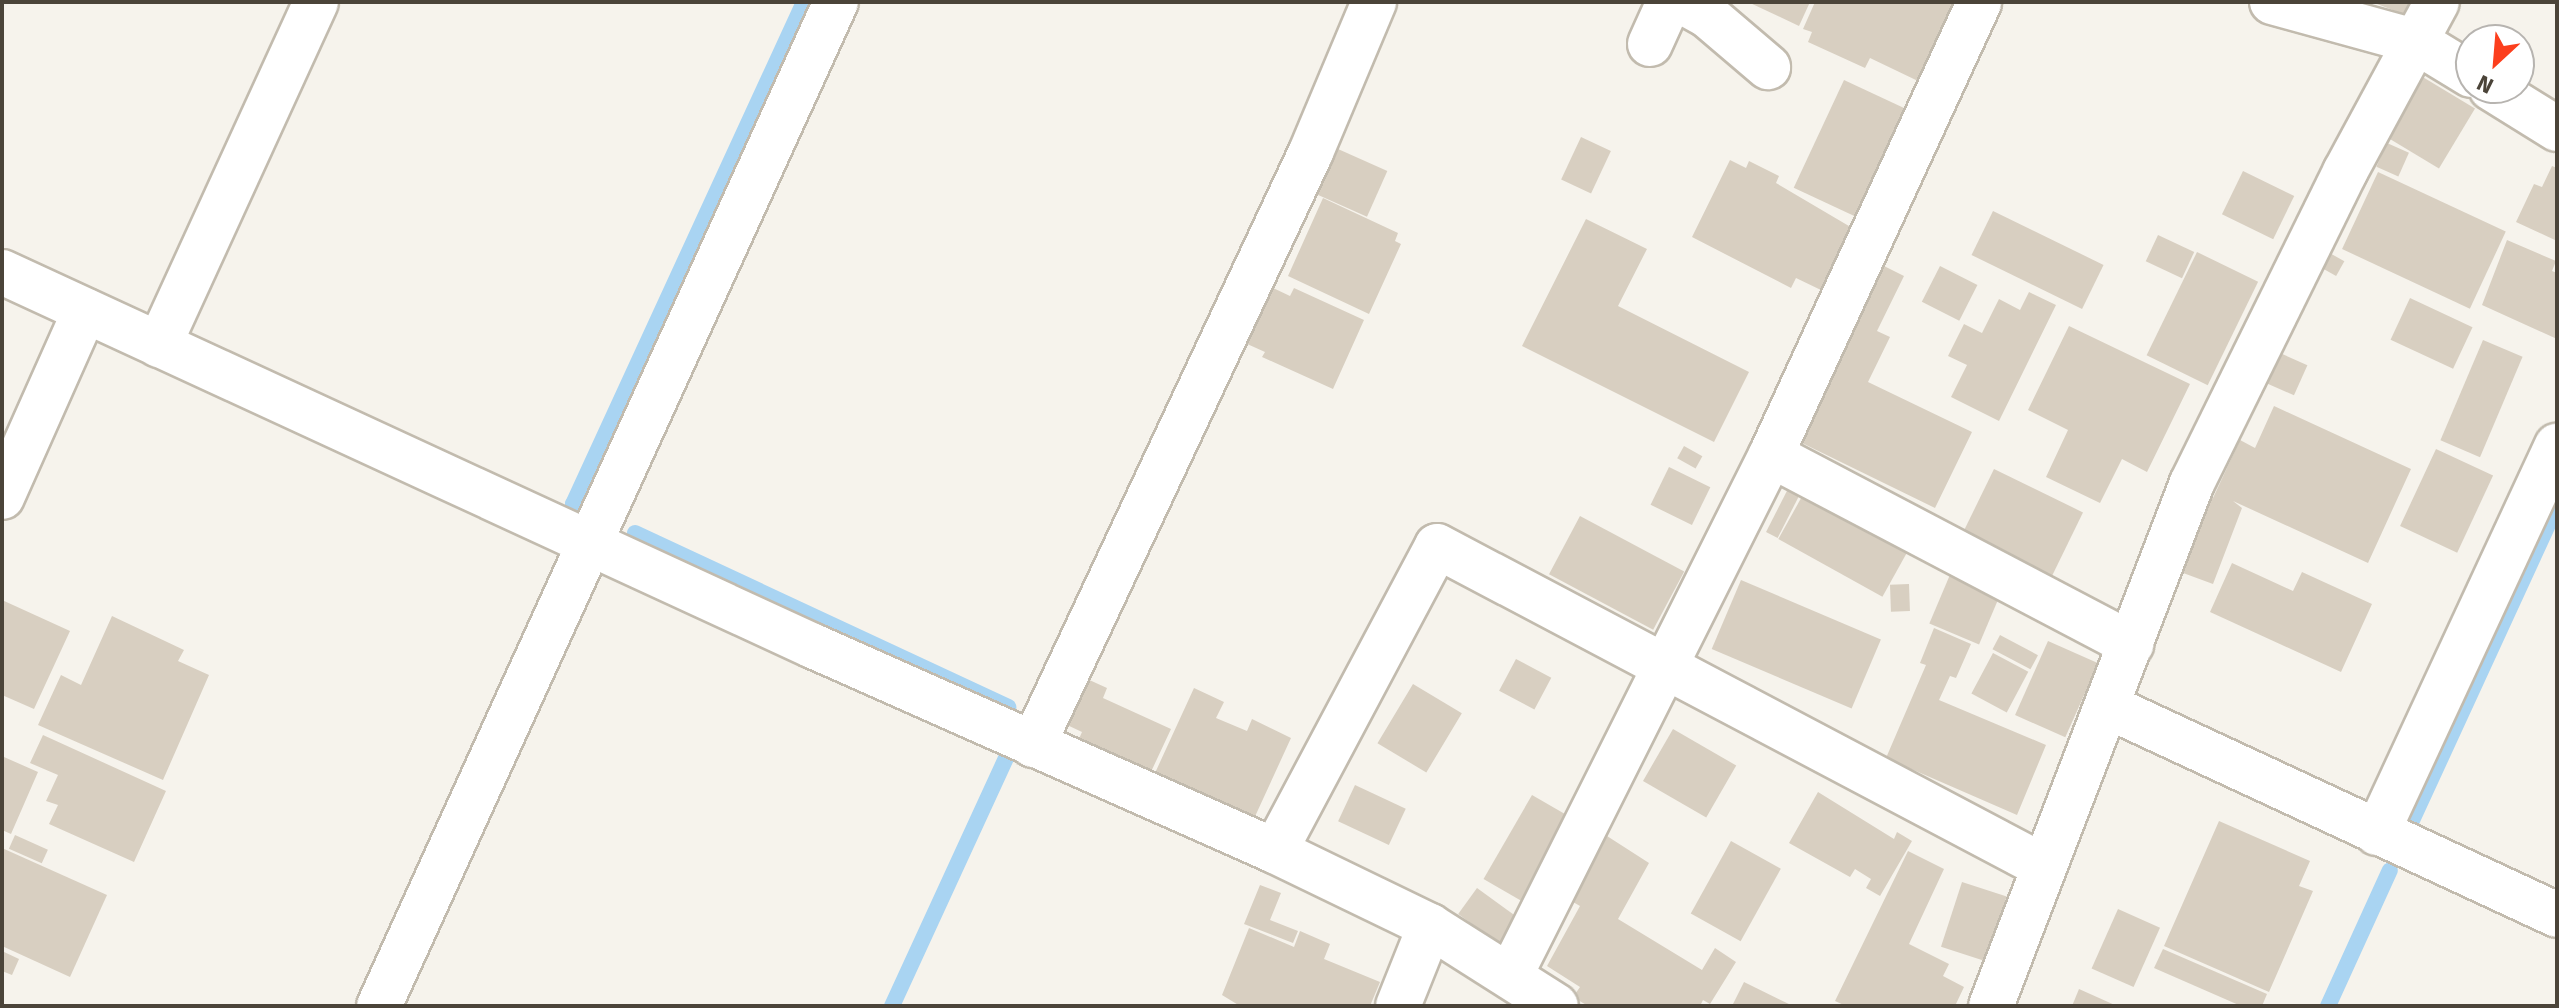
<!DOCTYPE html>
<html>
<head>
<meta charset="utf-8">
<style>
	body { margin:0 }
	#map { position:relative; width:2559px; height:1008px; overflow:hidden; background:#f6f3ec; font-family:"Fira Sans",sans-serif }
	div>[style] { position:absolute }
	.stream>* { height:16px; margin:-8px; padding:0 8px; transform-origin:8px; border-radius:8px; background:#a9d4f2 }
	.building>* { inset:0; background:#d8cfc1; transform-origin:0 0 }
	.roads { filter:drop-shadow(2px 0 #c2bbae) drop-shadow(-2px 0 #c2bbae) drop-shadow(0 2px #c2bbae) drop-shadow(0 -2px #c2bbae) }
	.minor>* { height:44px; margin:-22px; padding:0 22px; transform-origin:22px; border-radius:22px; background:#fff }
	span { translate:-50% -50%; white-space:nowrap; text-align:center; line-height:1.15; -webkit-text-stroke:7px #fff; paint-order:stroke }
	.frame { position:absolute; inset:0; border:4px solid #4b4439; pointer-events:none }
	.north { position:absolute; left:2455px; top:24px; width:80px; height:80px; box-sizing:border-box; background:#fff; border:2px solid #b7b4b0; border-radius:50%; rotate:206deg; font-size:22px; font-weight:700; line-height:32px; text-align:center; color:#4b4439 }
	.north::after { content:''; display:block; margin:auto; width:28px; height:36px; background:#fc3f1d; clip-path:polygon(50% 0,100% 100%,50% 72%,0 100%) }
</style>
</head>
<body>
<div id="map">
	<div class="stream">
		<div style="left:581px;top:508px;width:9px;rotate:-153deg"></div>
		<div style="left:573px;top:504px;width:553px;rotate:-65.29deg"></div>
		<div style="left:635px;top:533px;width:412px;rotate:25deg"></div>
		<div style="left:2409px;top:827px;width:354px;rotate:-65.3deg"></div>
		<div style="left:892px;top:1006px;width:275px;rotate:-65.3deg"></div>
		<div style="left:2328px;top:1006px;width:149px;rotate:-65.5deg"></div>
	</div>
	<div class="building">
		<div style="clip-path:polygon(1748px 2px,1810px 2px,1799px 26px)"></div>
		<div style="clip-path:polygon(1815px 2px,1954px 2px,1918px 81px,1870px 58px,1865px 68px,1808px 42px,1812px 32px,1803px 29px)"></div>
		<div style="clip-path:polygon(2372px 2px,2413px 2px,2408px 16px)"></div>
		<div style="left:2421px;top:76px;width:63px;height:70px;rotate:31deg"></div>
		<div style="left:1844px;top:80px;width:68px;height:119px;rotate:25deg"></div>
		<div style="left:1581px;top:137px;width:33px;height:47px;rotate:25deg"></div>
		<div style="left:2387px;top:143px;width:24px;height:26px;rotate:24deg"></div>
		<div style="left:1338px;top:149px;width:54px;height:50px;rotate:24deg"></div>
		<div style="clip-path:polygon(1730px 160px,1746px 168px,1749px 161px,1779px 176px,1776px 183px,1854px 229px,1823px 291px,1796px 278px,1791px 288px,1692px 237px)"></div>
		<div style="clip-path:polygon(2552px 166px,2557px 168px,2557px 241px,2516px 222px,2534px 184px,2542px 187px)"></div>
		<div style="left:2243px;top:171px;width:57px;height:48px;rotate:26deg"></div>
		<div style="left:2378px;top:172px;width:141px;height:85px;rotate:25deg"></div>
		<div style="clip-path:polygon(1323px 198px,1398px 233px,1395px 241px,1401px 244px,1369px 314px,1288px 276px)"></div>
		<div style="left:1993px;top:211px;width:123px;height:49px;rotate:26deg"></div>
		<div style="clip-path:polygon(1586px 219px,1647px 249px,1618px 306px,1749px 372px,1714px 442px,1522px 346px)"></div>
		<div style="left:2158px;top:235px;width:40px;height:29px;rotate:25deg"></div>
		<div style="clip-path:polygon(2507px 240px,2556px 261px,2552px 271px,2557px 273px,2557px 339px,2482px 305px)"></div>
		<div style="left:2326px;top:251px;width:21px;height:17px;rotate:29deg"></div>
		<div style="left:2197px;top:252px;width:68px;height:115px;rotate:26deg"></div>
		<div style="clip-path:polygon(1884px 266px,1904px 276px,1877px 331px,1890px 337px,1868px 382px,1972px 432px,1935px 508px,1802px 443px)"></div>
		<div style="left:1940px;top:266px;width:42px;height:40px;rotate:27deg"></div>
		<div style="clip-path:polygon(1271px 287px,1290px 296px,1294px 288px,1364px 320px,1333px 389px,1262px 357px,1265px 352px,1245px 343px)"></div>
		<div style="clip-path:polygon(2029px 292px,2056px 305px,1999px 421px,1951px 397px,1967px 365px,1948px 356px,1964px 324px,1982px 333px,1999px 299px,2020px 310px)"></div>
		<div style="left:2410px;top:298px;width:69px;height:46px;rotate:25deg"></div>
		<div style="clip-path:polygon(2069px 326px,2190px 384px,2147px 472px,2122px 459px,2100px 503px,2046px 477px,2068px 430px,2028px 410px)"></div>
		<div style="left:2483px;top:340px;width:43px;height:109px;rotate:23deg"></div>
		<div style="left:2280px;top:353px;width:30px;height:33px;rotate:24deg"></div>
		<div style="clip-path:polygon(2274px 406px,2411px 469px,2368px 563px,2233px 501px,2242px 508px,2213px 584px,2175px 570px,2203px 494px,2213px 498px,2240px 440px,2255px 448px)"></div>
		<div style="left:1684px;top:446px;width:21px;height:14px;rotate:29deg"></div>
		<div style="left:2436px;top:449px;width:63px;height:85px;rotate:25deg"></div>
		<div style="left:1669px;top:467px;width:46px;height:42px;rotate:26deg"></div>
		<div style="left:1994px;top:469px;width:99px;height:76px;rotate:26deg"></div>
		<div style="left:1791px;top:483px;width:13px;height:55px;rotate:27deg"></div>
		<div style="left:1805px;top:491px;width:119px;height:55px;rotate:29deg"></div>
		<div style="left:1580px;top:516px;width:118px;height:66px;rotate:28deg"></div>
		<div style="clip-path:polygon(2232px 563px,2293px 591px,2302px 572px,2372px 604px,2341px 672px,2210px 612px)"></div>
		<div style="left:1952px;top:570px;width:54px;height:58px;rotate:23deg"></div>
		<div style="left:1741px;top:580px;width:152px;height:75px;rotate:23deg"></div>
		<div style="left:1909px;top:584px;width:27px;height:19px;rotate:88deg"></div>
		<div style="clip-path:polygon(2px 600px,70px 631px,34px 709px,2px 695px)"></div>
		<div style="clip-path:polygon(112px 616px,184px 650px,178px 661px,209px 675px,163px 780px,38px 725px,61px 675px,81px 685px)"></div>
		<div style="clip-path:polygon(1934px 628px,1971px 644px,1956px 678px,1950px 676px,1939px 700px,2046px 745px,2017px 815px,1886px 758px,1926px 665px,1920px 663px)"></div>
		<div style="left:2000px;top:635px;width:43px;height:16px;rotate:28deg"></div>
		<div style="left:2048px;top:641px;width:55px;height:81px;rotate:24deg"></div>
		<div style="left:1993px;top:653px;width:40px;height:46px;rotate:28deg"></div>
		<div style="left:1516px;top:659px;width:40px;height:36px;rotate:28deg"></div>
		<div style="clip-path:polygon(1085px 678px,1107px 688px,1103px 698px,1171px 729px,1150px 774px,1078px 741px,1082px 732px,1065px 724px)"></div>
		<div style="left:1413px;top:684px;width:57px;height:69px;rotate:31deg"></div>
		<div style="clip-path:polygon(1194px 688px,1224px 702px,1216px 718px,1247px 731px,1252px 719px,1291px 738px,1252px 823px,1155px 773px)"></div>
		<div style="left:1673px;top:729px;width:73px;height:60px;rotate:30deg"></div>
		<div style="clip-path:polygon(43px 735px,166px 791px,134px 862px,49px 824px,58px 805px,46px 801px,58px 775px,30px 763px)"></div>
		<div style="clip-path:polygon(2px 750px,4px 757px,38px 772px,11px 834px,2px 830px)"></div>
		<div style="left:1355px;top:785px;width:56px;height:40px;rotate:25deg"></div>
		<div style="clip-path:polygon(1818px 792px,1894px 839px,1897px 832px,1912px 841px,1880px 896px,1866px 888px,1871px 879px,1855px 869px,1850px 877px,1789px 843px)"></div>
		<div style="left:1532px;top:795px;width:46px;height:97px;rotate:30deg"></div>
		<div style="clip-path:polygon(2219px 821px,2310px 861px,2299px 886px,2313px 891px,2269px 992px,2164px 946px)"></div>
		<div style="left:15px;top:835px;width:36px;height:15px;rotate:24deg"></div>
		<div style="clip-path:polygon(1607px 836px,1649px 863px,1618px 919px,1702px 970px,1715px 948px,1736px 962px,1710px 1004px,1703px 1000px,1700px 1006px,1588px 1006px,1573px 997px,1580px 987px,1547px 966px,1580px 906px,1573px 902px)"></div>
		<div style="left:1731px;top:841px;width:57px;height:83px;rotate:29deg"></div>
		<div style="clip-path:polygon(2px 848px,107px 895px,70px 977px,2px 946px)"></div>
		<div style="clip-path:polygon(1908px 851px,1944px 869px,1909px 944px,1949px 964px,1943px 976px,1964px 987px,1955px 1006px,1846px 1006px,1835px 1001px)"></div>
		<div style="left:1962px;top:882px;width:47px;height:68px;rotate:18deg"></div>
		<div style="clip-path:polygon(1260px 885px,1281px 893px,1270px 920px,1298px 931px,1293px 943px,1244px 924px)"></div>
		<div style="left:1477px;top:888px;width:57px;height:32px;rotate:36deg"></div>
		<div style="left:2118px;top:909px;width:46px;height:65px;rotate:24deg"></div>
		<div style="clip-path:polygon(1249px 928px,1294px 947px,1300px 931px,1330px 944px,1324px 959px,1380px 982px,1370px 1006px,1240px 1006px,1222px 995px)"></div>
		<div style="clip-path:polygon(2163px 949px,2267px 994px,2262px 1006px,2241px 1006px,2154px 968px)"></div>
		<div style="clip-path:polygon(2px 951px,19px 959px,12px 975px,2px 971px)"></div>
		<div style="clip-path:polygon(1744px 982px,1793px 1006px,1732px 1006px)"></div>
		<div style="clip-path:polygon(2079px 989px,2117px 1006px,2072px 1006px)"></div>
	</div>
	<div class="roads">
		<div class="minor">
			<div style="left:1683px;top:2px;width:29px;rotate:29deg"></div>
			<div style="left:1708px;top:16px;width:79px;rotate:40.4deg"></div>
			<div style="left:2272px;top:2px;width:150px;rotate:15.4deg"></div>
			<div style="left:2417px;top:42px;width:63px;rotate:31.4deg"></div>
			<div style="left:1650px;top:44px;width:46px;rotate:-65.7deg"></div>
			<div style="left:2491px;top:88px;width:78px;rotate:31.8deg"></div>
			<div style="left:2px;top:272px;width:893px;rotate:24.76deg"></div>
			<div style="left:813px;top:646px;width:505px;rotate:23.93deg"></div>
			<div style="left:1275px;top:851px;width:172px;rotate:25.8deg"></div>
			<div style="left:1430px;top:926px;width:149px;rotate:32.4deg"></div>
			<div style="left:159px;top:345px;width:377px;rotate:-65.4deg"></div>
			<div style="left:1771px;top:455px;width:407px;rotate:27.7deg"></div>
			<div style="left:2px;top:497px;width:204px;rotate:-66deg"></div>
			<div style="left:2107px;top:706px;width:496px;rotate:24.9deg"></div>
			<div style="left:1033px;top:745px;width:655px;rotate:-64.88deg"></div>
			<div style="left:1311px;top:152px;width:163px;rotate:-67.2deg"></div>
			<div style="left:2377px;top:833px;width:427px;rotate:-65.1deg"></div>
			<div style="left:1275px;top:851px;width:345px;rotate:-62deg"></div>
			<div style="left:1437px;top:546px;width:685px;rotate:27.84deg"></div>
			<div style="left:1511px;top:974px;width:580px;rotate:-63.39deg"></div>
			<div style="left:1771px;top:455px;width:498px;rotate:-65.3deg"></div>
			<div style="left:379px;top:1006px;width:1103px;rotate:-65.53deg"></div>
			<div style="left:1398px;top:1006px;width:86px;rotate:-68.2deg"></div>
			<div style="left:1991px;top:1006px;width:560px;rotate:-68.98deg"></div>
			<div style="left:2192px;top:483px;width:347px;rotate:-63.8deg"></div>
			<div style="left:2345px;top:172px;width:193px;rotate:-61.6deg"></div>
		</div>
	</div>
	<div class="frame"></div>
	<div class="north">N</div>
</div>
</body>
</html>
